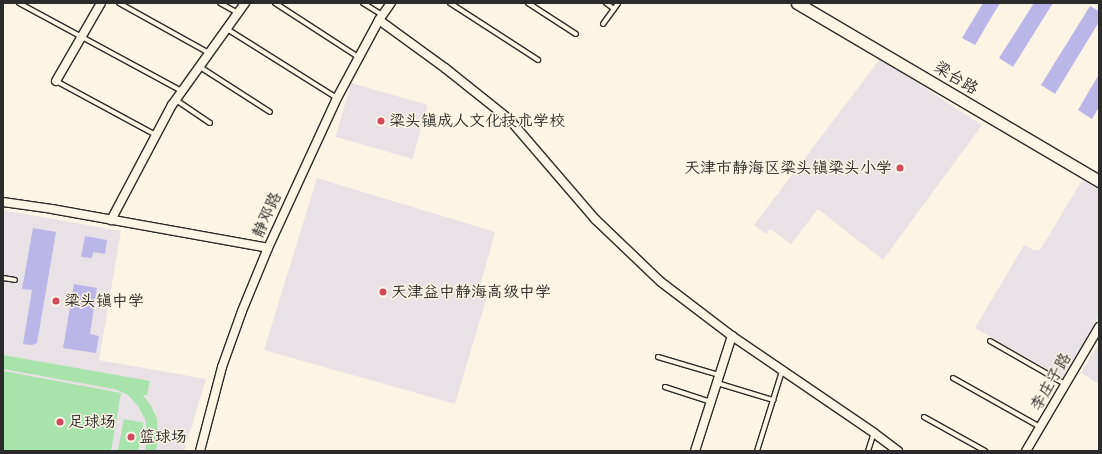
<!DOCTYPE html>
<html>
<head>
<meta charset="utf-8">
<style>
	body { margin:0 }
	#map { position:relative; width:1102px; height:454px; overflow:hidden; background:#fcf5e5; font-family:Caveat,"LXGW WenKai TC",sans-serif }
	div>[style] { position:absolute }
	.built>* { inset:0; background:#e8e2e6; transform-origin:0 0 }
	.green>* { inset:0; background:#a7e3aa; transform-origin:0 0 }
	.building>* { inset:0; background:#bbb6e8 }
	.roads { filter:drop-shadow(1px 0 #2b2b2b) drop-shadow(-1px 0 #2b2b2b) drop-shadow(0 1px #2b2b2b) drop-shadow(0 -1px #2b2b2b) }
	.service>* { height:4px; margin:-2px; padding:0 2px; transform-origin:2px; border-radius:2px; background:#fcf5e5 }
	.minor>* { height:8px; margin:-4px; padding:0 4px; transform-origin:4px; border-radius:4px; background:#fcf5e5 }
	.secondary>* { height:11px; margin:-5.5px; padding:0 5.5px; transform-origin:5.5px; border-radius:5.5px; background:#fcf5e5 }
	.dots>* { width:11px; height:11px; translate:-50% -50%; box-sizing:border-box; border:2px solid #fcf5e5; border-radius:50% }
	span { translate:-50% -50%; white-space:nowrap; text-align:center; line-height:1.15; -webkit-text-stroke:3px #fcf5e5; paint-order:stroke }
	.street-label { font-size:16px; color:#2b2b2b }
	.poi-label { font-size:16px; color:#2b2b2b }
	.left { translate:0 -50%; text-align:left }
	.right { translate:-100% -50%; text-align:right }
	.frame { position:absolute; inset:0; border:4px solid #2b2b2b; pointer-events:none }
</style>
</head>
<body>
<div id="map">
	<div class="built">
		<div style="clip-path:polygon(880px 59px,982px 125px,883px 260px,818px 209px,791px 244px,770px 229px,766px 234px,754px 225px)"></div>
		<div style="left:351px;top:83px;width:80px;height:56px;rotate:16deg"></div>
		<div style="clip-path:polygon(317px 178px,495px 232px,479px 290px,488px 293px,455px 404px,264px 350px)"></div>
		<div style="clip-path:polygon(1082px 180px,1099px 190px,1099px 316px,1063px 378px,975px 328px,1024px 245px,1034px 250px,1040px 250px)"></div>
		<div style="clip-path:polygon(3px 210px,121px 231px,99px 360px,206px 379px,184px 451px,3px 451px)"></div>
		<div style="clip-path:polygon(1099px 343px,1099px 384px,1081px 373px)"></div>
	</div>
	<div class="green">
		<div style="clip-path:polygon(3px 355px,150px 381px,147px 395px,143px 395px,151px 406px,157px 419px,158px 439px,156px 451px,145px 451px,148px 438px,145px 419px,138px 406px,127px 394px,114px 389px,3px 369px)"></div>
		<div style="clip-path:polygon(3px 371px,121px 393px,111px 451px,3px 451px)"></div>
		<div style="left:124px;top:419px;width:20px;height:33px;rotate:11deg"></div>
	</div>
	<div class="building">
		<div style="clip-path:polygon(983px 3px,1000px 3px,975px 45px,962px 38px)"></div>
		<div style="clip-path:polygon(1034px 3px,1053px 3px,1013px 67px,999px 58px)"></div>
		<div style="clip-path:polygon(1090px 6px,1099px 11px,1099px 22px,1055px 94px,1041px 85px)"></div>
		<div style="clip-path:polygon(1099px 74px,1099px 107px,1092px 119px,1078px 110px)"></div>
		<div style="clip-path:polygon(33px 228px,56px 232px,37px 343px,32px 345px,23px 344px,32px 290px,22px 289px)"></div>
		<div style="clip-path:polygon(85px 236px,107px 240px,105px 254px,93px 252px,92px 258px,81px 257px)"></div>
		<div style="clip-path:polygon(74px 284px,97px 288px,90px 334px,99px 336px,96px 353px,63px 348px)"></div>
	</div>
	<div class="roads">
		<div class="service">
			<div style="left:19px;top:3px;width:185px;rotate:28.4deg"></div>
			<div style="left:119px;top:3px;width:103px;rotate:29.1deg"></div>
			<div style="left:220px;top:3px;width:21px;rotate:29deg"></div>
			<div style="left:275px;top:3px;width:99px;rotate:33deg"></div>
			<div style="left:363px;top:3px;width:22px;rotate:32deg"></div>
			<div style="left:450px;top:3px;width:105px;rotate:32.9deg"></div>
			<div style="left:528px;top:3px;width:57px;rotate:32.9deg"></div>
			<div style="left:606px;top:3px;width:10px;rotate:37deg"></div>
			<div style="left:603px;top:24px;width:26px;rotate:-54deg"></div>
			<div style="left:227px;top:29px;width:130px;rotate:32.1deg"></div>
			<div style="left:200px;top:67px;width:83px;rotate:32.7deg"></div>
			<div style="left:56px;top:81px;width:114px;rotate:28.4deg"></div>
			<div style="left:176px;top:100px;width:41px;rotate:34.1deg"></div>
			<div style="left:3px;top:278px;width:12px;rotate:9deg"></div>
			<div style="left:990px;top:341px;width:86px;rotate:29.8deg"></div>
			<div style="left:658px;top:357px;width:64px;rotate:16.4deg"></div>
			<div style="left:953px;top:378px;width:100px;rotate:29.4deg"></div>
			<div style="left:717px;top:383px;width:59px;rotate:16.9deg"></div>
			<div style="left:665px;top:387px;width:48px;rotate:18.1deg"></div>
			<div style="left:924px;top:417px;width:70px;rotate:29.1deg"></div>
			<div style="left:757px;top:451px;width:84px;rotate:-72.6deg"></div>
			<div style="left:868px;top:451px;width:19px;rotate:-72deg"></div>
		</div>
		<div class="minor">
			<div style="left:379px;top:20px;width:82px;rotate:36deg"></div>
			<div style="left:445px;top:68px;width:82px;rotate:38.6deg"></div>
			<div style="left:509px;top:119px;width:132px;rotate:49.3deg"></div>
			<div style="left:595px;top:219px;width:91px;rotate:43.7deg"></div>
			<div style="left:661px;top:282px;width:89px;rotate:37.3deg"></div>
			<div style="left:732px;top:336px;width:172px;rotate:34.3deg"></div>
			<div style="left:874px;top:433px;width:30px;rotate:37deg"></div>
			<div style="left:56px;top:81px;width:90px;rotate:-60deg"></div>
			<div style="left:3px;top:202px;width:49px;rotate:8.1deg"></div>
			<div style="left:52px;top:209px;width:219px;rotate:10.2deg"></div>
			<div style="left:111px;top:220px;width:130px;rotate:-62.1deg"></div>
			<div style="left:172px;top:105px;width:125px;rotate:-54.4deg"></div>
			<div style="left:200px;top:451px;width:87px;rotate:-75.3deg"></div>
			<div style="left:222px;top:367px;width:59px;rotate:-70.3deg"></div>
			<div style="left:242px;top:311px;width:68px;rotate:-67.6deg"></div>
			<div style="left:268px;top:248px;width:165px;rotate:-65.3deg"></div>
			<div style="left:337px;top:98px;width:89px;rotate:-61.7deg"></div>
			<div style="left:379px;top:20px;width:21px;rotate:-55deg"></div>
			<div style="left:695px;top:451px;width:121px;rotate:-72.2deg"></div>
			<div style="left:1026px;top:451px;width:144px;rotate:-59.5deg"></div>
		</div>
		<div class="secondary">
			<div style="left:797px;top:3px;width:351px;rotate:30.5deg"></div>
		</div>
	</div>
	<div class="dots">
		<div style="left:381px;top:121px;background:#d1495b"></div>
		<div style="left:900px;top:168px;background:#d1495b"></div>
		<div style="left:383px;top:292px;background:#d1495b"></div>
		<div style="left:56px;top:301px;background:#d1495b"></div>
		<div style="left:60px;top:422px;background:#d1495b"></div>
		<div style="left:131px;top:437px;background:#d1495b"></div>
	</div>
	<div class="street-label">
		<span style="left:956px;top:78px;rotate:31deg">梁台路</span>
		<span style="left:267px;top:215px;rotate:-66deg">静邓路</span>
		<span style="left:1051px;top:382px;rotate:-60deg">李庄子路</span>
	</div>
	<div class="poi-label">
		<span class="left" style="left:389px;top:121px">梁头镇成人文化技术学校</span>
		<span class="right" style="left:892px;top:168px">天津市静海区梁头镇梁头小学</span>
		<span class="left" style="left:391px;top:292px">天津益中静海高级中学</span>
		<span class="left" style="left:64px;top:301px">梁头镇中学</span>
		<span class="left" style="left:68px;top:422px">足球场</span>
		<span class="left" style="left:139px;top:437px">篮球场</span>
	</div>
	<div class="frame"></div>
</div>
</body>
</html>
